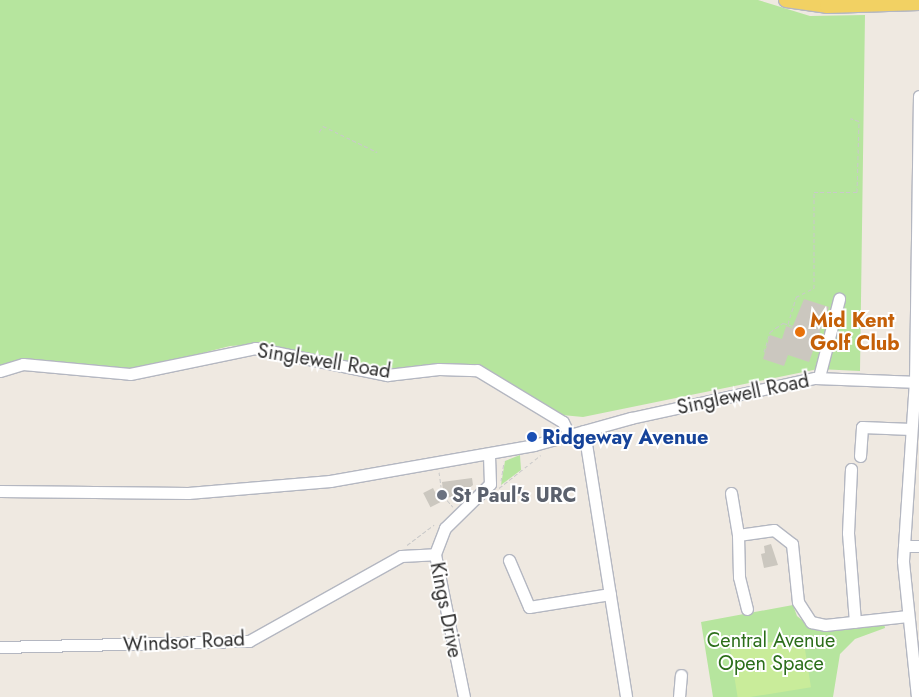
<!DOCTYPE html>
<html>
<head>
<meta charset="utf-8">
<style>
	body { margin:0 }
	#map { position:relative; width:919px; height:697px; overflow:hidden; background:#efe9e1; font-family:Jost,sans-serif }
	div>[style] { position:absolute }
	.green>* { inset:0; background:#b6e59e }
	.pitch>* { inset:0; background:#c9ec9a; transform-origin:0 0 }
	.building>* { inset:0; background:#cbc7bf; transform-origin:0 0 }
	.path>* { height:1px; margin-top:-0.5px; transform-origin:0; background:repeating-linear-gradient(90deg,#c9c9c9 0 4px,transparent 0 6.5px) }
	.roads { filter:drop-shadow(1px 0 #b4b7c1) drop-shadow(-1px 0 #b4b7c1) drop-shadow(0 1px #b4b7c1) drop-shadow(0 -1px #b4b7c1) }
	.minor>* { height:11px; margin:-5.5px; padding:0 5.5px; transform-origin:5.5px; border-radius:5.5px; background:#fff }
	.major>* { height:14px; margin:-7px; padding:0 7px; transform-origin:7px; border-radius:7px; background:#f2d163 }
	.dots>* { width:14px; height:14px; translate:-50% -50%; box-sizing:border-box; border:2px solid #fff; border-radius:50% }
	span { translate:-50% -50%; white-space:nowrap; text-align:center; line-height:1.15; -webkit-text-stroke:4px #fff; paint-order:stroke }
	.food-label { font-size:20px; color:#c56008; font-weight:700 }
	.left { translate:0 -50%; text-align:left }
	.street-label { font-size:20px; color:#2e2e2e }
	.transit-label { font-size:20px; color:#164399; font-weight:700 }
	.worship-label { font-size:20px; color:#5b616d; font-weight:700 }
	.park-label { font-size:20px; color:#2c6e1b }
</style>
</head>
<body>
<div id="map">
	<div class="green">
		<div style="clip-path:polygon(0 0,758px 0,810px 16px,865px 15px,860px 371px,818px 369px,583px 417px,562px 415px,496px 375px,387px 369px,262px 344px,230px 346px,136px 370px,23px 359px,0 366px)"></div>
		<div style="clip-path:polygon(520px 455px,521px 470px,501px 485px,505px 461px)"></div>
		<div style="clip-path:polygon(793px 605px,797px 616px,813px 629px,884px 623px,885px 628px,855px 639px,840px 654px,833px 697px,713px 697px,701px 622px)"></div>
	</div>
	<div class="pitch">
		<div style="left:803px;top:637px;width:51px;height:74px;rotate:81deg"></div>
	</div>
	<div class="building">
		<div style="clip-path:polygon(804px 299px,829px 307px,809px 362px,788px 355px,784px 366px,763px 359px,770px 335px,782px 339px,786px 326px,792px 328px)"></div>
		<div style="clip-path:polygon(472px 478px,473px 485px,452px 501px,450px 497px,444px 500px,442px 482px)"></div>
		<div style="left:433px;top:488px;width:16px;height:11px;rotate:63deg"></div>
		<div style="clip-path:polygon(771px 544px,778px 565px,764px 568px,761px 554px,765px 553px,764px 546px)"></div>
	</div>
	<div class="path">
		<div style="left:319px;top:132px;width:7px;rotate:-56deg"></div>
		<div style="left:323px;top:126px;width:60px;rotate:25.7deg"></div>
		<div style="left:788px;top:324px;width:28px;rotate:-73deg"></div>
		<div style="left:796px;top:297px;width:20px;rotate:-27deg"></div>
		<div style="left:814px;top:288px;width:96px;rotate:-90deg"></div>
		<div style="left:814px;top:192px;width:43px"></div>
		<div style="left:857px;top:192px;width:71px;rotate:-88.4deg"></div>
		<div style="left:859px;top:121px;width:9px;rotate:-162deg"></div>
		<div style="left:764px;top:352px;width:21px;rotate:-73deg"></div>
		<div style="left:770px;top:332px;width:16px;rotate:-35deg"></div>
		<div style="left:783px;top:323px;width:14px;rotate:17deg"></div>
		<div style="left:439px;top:472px;width:15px;rotate:82deg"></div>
		<div style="left:501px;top:481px;width:20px;rotate:-81deg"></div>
		<div style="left:499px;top:488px;width:53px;rotate:-38.2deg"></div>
		<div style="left:447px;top:500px;width:9px;rotate:49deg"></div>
		<div style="left:407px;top:545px;width:34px;rotate:-37deg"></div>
	</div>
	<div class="roads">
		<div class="minor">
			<div style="left:0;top:371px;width:24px;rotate:-17deg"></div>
			<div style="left:23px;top:364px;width:107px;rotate:5.3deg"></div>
			<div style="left:130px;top:374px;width:128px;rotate:-11.7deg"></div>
			<div style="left:255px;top:348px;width:135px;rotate:11.6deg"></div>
			<div style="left:387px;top:375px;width:52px;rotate:-6.6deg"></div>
			<div style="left:439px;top:369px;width:38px;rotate:2deg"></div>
			<div style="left:477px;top:370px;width:100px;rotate:31.2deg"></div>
			<div style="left:563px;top:422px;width:14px;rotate:65deg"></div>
			<div style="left:819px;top:377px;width:81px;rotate:-75.6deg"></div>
			<div style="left:584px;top:431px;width:269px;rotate:81deg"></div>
			<div style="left:860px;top:456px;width:29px;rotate:-86deg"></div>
			<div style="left:862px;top:427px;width:49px;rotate:2.3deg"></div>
			<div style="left:851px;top:469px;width:64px;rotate:92.7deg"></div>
			<div style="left:848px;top:533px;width:89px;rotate:85.5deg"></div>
			<div style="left:0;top:491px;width:188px;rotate:0.6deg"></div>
			<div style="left:188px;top:493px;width:143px;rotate:-4.8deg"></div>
			<div style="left:330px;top:481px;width:207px;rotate:-10deg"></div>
			<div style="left:534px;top:445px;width:101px;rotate:-15.6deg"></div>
			<div style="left:631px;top:418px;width:188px;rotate:-12.3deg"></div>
			<div style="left:815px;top:378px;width:104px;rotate:2.2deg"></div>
			<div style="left:731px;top:493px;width:43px;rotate:80.5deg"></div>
			<div style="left:738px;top:535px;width:36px;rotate:-8deg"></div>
			<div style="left:774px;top:530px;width:23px;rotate:38deg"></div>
			<div style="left:792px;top:544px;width:58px;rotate:84.1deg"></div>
			<div style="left:798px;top:602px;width:24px;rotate:57deg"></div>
			<div style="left:811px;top:622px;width:14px;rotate:12deg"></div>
			<div style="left:825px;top:625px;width:83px;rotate:-6.2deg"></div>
			<div style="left:738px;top:535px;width:42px;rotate:88.6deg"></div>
			<div style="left:739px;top:577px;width:33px;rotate:76deg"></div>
			<div style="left:904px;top:546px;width:15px"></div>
			<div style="left:509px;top:560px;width:51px;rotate:66.9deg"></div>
			<div style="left:529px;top:607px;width:82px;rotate:-9.1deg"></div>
			<div style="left:0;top:647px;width:249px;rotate:-1.4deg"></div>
			<div style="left:249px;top:641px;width:174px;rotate:-29.2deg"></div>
			<div style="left:401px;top:556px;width:34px;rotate:-3deg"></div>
			<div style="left:464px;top:697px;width:146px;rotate:-101.5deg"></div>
			<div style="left:435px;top:554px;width:28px;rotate:-69deg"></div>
			<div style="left:445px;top:528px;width:63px;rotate:-44.4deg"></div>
			<div style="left:490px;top:484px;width:30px;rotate:-92deg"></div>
			<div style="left:679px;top:697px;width:22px;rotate:-85deg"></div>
			<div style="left:917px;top:697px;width:137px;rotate:-95.9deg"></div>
			<div style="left:903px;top:561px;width:179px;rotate:-86.2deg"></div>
			<div style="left:915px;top:382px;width:286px;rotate:-89.2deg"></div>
		</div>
		<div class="major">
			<div style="left:786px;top:0;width:41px;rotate:8.3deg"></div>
			<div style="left:827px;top:6px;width:92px;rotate:-1.9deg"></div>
		</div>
	</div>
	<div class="dots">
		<div style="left:800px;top:332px;background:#e8710a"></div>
		<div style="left:532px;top:437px;background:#1a4fb4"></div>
		<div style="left:442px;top:495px;background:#6b7280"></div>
	</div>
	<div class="food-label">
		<span class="left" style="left:810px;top:332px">Mid Kent<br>Golf Club</span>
	</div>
	<div class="street-label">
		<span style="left:324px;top:361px;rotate:9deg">Singlewell Road</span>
		<span style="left:743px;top:394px;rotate:-12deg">Singlewell Road</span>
		<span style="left:446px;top:610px;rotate:79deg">Kings Drive</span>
		<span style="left:184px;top:642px;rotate:-3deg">Windsor Road</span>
	</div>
	<div class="transit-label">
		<span class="left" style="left:542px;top:437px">Ridgeway Avenue</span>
	</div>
	<div class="worship-label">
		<span class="left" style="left:452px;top:495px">St Paul's URC</span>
	</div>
	<div class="park-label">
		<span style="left:771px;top:652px">Central Avenue<br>Open Space</span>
	</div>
</div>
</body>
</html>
